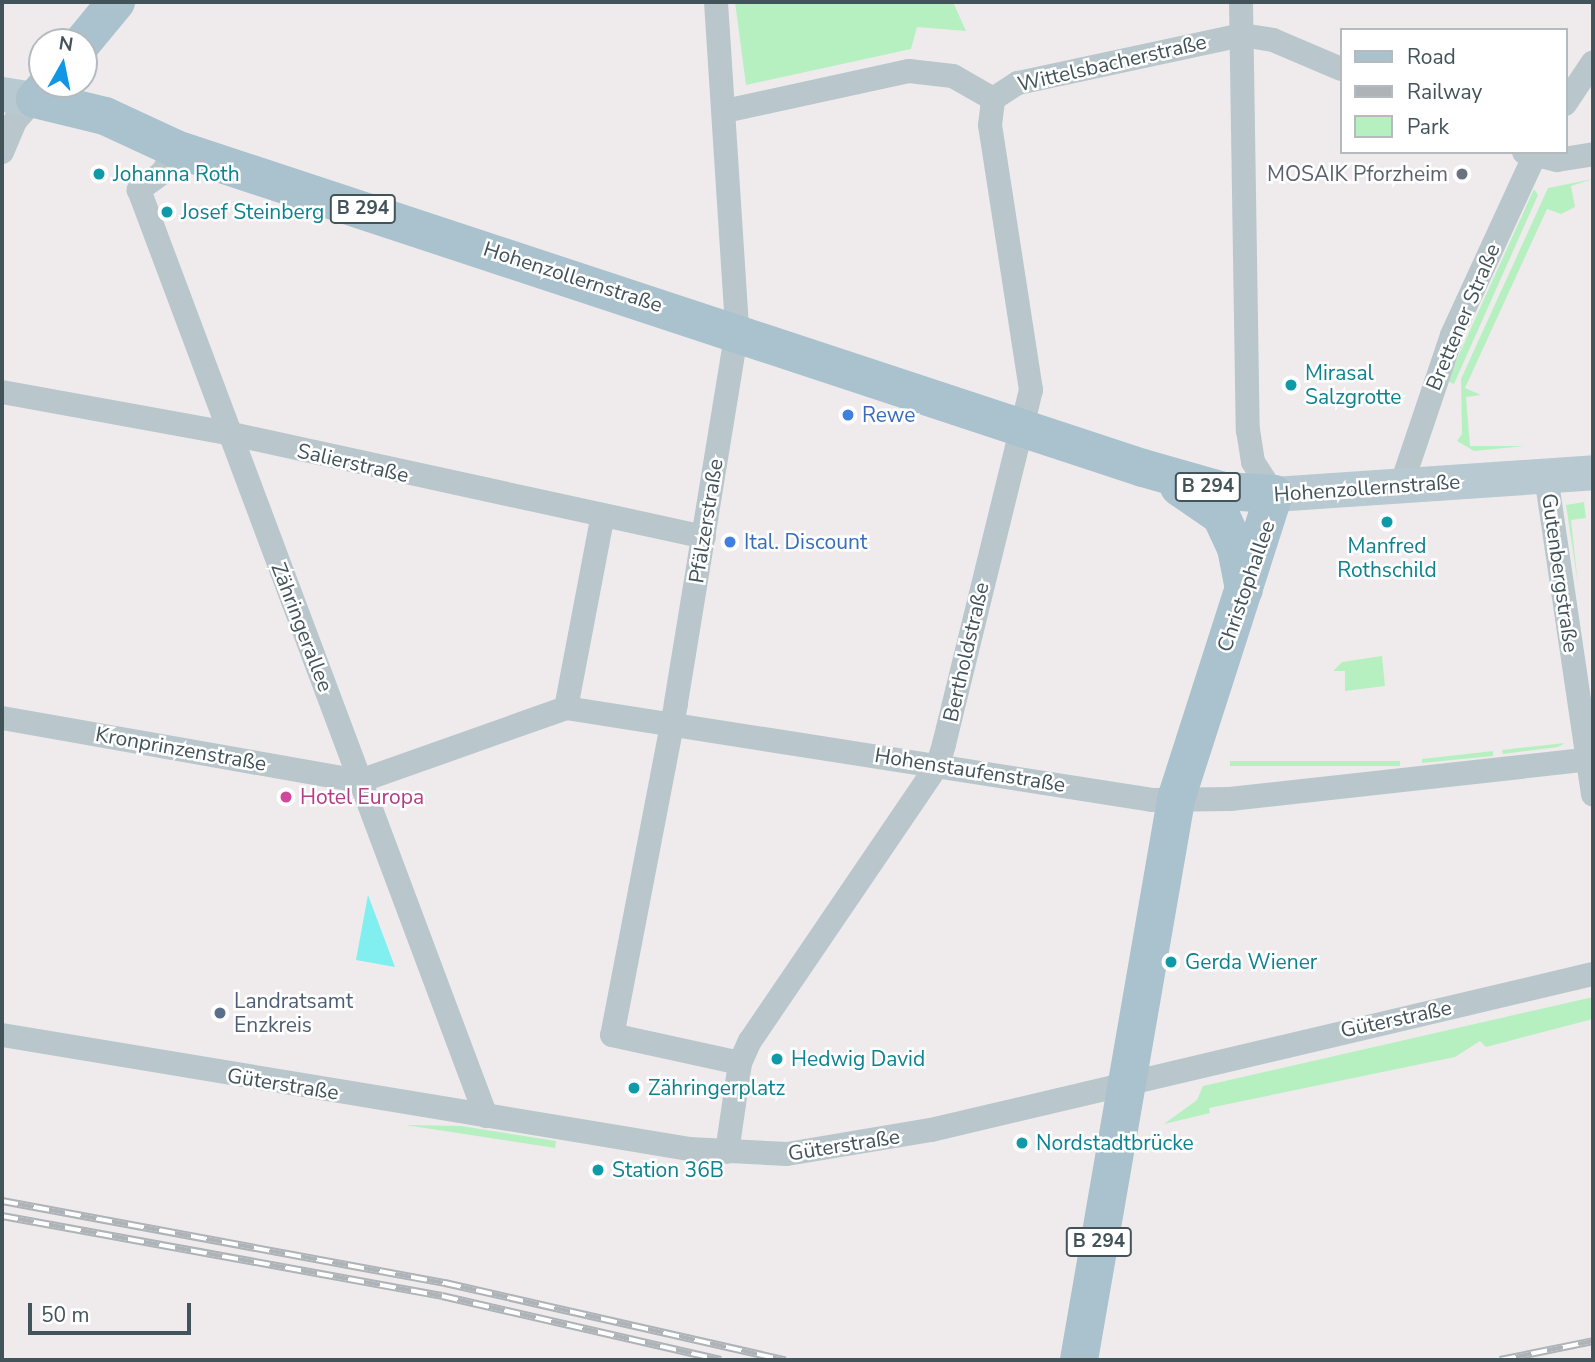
<!DOCTYPE html>
<html>
<head>
<meta charset="utf-8">
<style>
	body { margin:0 }
	#map { position:relative; width:1595px; height:1362px; overflow:hidden; background:#efebec; font-family:"Nunito Sans",sans-serif }
	div>[style] { position:absolute }
	.green>* { inset:0; background:#b6f0c1; transform-origin:0 0 }
	.water>* { inset:0; background:#81eeef }
	.minor>* { height:24px; margin:-12px; padding:0 12px; transform-origin:12px; border-radius:12px; background:#b9c7cc }
	.secondary>* { height:35px; margin:-17.5px; padding:0 17.5px; transform-origin:17.5px; border-radius:17.5px; background:#b8c9d1 }
	.primary>* { height:38px; margin:-19px; padding:0 19px; transform-origin:19px; border-radius:19px; background:#a9c2cd }
	.rail>* { height:8px; margin-top:-4px; transform-origin:0; background:repeating-linear-gradient(90deg,#fff 0 16px,#adb3b7 0 32px); box-sizing:border-box; border-block:2px solid #adb3b7 }
	.dots>* { width:19px; height:19px; translate:-50% -50%; box-sizing:border-box; border:4px solid #fff; border-radius:50% }
	span { translate:-50% -50%; white-space:nowrap; text-align:center; line-height:1.15; -webkit-text-stroke:5px #fff; paint-order:stroke }
	.shield-label span { padding:2px 5px; background:#fff; border:2px solid; border-radius:5px; -webkit-text-stroke-width:0 }
	.shield-label { font-size:19px; color:#43535a; font-weight:700 }
	.street-label { font-size:21px; color:#43535a }
	.culture-label { font-size:21px; color:#0d838f }
	.left { translate:0 -50%; text-align:left }
	.worship-label { font-size:21px; color:#5b616d }
	.right { translate:-100% -50%; text-align:right }
	.shop-label { font-size:21px; color:#366cbe }
	.hotel-label { font-size:21px; color:#b23c85 }
	.service-label { font-size:21px; color:#4e5e75 }
	.frame { position:absolute; inset:0; border:4px solid #43535a; pointer-events:none }
	.legend { position:absolute; left:1340px; top:28px; width:228px; height:126px; box-sizing:border-box; background:#fff; border:2px solid #b4babd; margin:0; padding:9px 12px; list-style:none; font-size:21px; color:#43535a }
	.legend li { display:flex; align-items:center; gap:14px; height:35px }
	.legend b { width:35px; border:2px solid #b4babd }
	.north { position:absolute; left:28px; top:28px; width:70px; height:70px; box-sizing:border-box; background:#fff; border:2px solid #b4babd; border-radius:50%; rotate:9deg; font-size:19px; font-weight:700; line-height:28px; text-align:center; color:#43535a }
	.north::after { content:''; display:block; margin:auto; width:24px; height:32px; background:#1196e3; clip-path:polygon(50% 0,100% 100%,50% 72%,0 100%) }
	.scale { position:absolute; left:28px; top:1303px; width:163px; height:32px; box-sizing:border-box; border:4px solid #43535a; border-top:0; padding-left:9px; font-size:21px; line-height:24px; white-space:nowrap; color:#43535a; -webkit-text-stroke:5px #fff; paint-order:stroke }
</style>
</head>
<body>
<div id="map">
	<div class="green">
		<div style="clip-path:polygon(735px 2px,953px 2px,966px 31px,917px 27px,911px 49px,746px 85px)"></div>
		<div style="clip-path:polygon(1593px 179px,1571px 186px,1575px 207px,1561px 214px,1547px 209px,1465px 388px,1481px 395px,1466px 397px,1470px 446px,1525px 446px,1474px 451px,1457px 441px,1462px 434px,1461px 379px,1548px 188px)"></div>
		<div style="clip-path:polygon(1534px 189px,1538px 195px,1454px 384px,1447px 381px)"></div>
		<div style="clip-path:polygon(1584px 502px,1586px 518px,1571px 520px,1578px 585px,1566px 505px)"></div>
		<div style="clip-path:polygon(1382px 656px,1385px 686px,1345px 691px,1345px 671px,1333px 671px,1342px 662px)"></div>
		<div style="clip-path:polygon(1565px 743px,1558px 747px,1503px 754px,1502px 750px)"></div>
		<div style="clip-path:polygon(1493px 751px,1493px 756px,1422px 763px,1422px 759px)"></div>
		<div style="left:1400px;top:761px;width:5px;height:170px;rotate:90deg"></div>
		<div style="clip-path:polygon(1593px 997px,1593px 1019px,1486px 1047px,1480px 1041px,1455px 1057px,1209px 1108px,1210px 1113px,1164px 1124px,1197px 1100px,1203px 1086px)"></div>
		<div style="clip-path:polygon(405px 1125px,461px 1126px,556px 1141px,555px 1148px)"></div>
	</div>
	<div class="water">
		<div style="clip-path:polygon(368px 895px,395px 967px,356px 960px)"></div>
	</div>
	<div class="minor">
		<div style="left:716px;top:2px;width:329px;rotate:86.3deg"></div>
		<div style="left:737px;top:330px;width:379px;rotate:99.3deg"></div>
		<div style="left:676px;top:704px;width:337px;rotate:100.9deg"></div>
		<div style="left:612px;top:1035px;width:131px;rotate:12.3deg"></div>
		<div style="left:1241px;top:2px;width:428px;rotate:89.1deg"></div>
		<div style="left:1248px;top:430px;width:32px;rotate:81deg"></div>
		<div style="left:1253px;top:462px;width:38px;rotate:57deg"></div>
		<div style="left:1565px;top:104px;width:50px;rotate:-56.3deg"></div>
		<div style="left:725px;top:111px;width:188px;rotate:-12.3deg"></div>
		<div style="left:909px;top:71px;width:44px;rotate:6.5deg"></div>
		<div style="left:953px;top:76px;width:46px;rotate:29.9deg"></div>
		<div style="left:176px;top:149px;width:28px;rotate:120deg"></div>
		<div style="left:162px;top:173px;width:29px;rotate:144deg"></div>
		<div style="left:139px;top:190px;width:989px;rotate:69.46deg"></div>
		<div style="left:2px;top:152px;width:34px;rotate:-67deg"></div>
		<div style="left:15px;top:121px;width:30px;rotate:-48deg"></div>
		<div style="left:1524px;top:152px;width:34px;rotate:14deg"></div>
		<div style="left:1557px;top:160px;width:36px;rotate:-9deg"></div>
		<div style="left:2px;top:392px;width:234px;rotate:10.3deg"></div>
		<div style="left:232px;top:434px;width:483px;rotate:12.3deg"></div>
		<div style="left:1546px;top:476px;width:322px;rotate:81.6deg"></div>
		<div style="left:1401px;top:486px;width:159px;rotate:-71.3deg"></div>
		<div style="left:1452px;top:335px;width:201px;rotate:-65.3deg"></div>
		<div style="left:566px;top:708px;width:192px;rotate:-79.2deg"></div>
		<div style="left:2px;top:718px;width:364px;rotate:10deg"></div>
		<div style="left:360px;top:781px;width:219px;rotate:-19.5deg"></div>
		<div style="left:566px;top:708px;width:593px;rotate:8.92deg"></div>
		<div style="left:1152px;top:800px;width:78px;rotate:-0.7deg"></div>
		<div style="left:1230px;top:799px;width:365px;rotate:-6.3deg"></div>
		<div style="left:2px;top:1035px;width:696px;rotate:9.42deg"></div>
		<div style="left:689px;top:1149px;width:98px;rotate:2.9deg"></div>
		<div style="left:787px;top:1154px;width:146px;rotate:-9.5deg"></div>
		<div style="left:931px;top:1130px;width:680px;rotate:-13.26deg"></div>
		<div style="left:727px;top:1152px;width:90px;rotate:-81.7deg"></div>
		<div style="left:740px;top:1063px;width:24px;rotate:-66deg"></div>
		<div style="left:750px;top:1041px;width:335px;rotate:-55.8deg"></div>
		<div style="left:938px;top:764px;width:21px;rotate:-73deg"></div>
		<div style="left:944px;top:744px;width:365px;rotate:-76.2deg"></div>
		<div style="left:1031px;top:390px;width:268px;rotate:-98.8deg"></div>
		<div style="left:990px;top:125px;width:26px;rotate:-83deg"></div>
		<div style="left:993px;top:99px;width:30px;rotate:-33deg"></div>
		<div style="left:1018px;top:83px;width:229px;rotate:-12.1deg"></div>
		<div style="left:1242px;top:35px;width:31px;rotate:9deg"></div>
		<div style="left:1273px;top:40px;width:74px;rotate:23.1deg"></div>
	</div>
	<div class="secondary">
		<div style="left:2px;top:94px;width:33px;rotate:9deg"></div>
		<div style="left:1274px;top:494px;width:320px;rotate:-3.9deg"></div>
	</div>
	<div class="primary">
		<div style="left:83px;top:42px;width:52px;rotate:-50.5deg"></div>
		<div style="left:48px;top:84px;width:20px;rotate:131deg"></div>
		<div style="left:35px;top:99px;width:72px;rotate:13.7deg"></div>
		<div style="left:105px;top:116px;width:78px;rotate:24.9deg"></div>
		<div style="left:176px;top:149px;width:1018px;rotate:18.26deg"></div>
		<div style="left:1143px;top:468px;width:84px;rotate:15.9deg"></div>
		<div style="left:1224px;top:491px;width:50px;rotate:3.4deg"></div>
		<div style="left:1274px;top:494px;width:321px;rotate:107.8deg"></div>
		<div style="left:1176px;top:800px;width:568px;rotate:99.83deg"></div>
		<div style="left:1179px;top:487px;width:51px;rotate:34.6deg"></div>
		<div style="left:1221px;top:516px;width:35px;rotate:65deg"></div>
		<div style="left:1236px;top:548px;width:42px;rotate:79deg"></div>
	</div>
	<div class="rail">
		<div style="left:2px;top:1201px;width:451px;rotate:10.5deg"></div>
		<div style="left:445px;top:1283px;width:349px;rotate:12.8deg"></div>
		<div style="left:2px;top:1216px;width:447px;rotate:10.3deg"></div>
		<div style="left:442px;top:1296px;width:286px;rotate:12.9deg"></div>
		<div style="left:1500px;top:1360px;width:95px;rotate:-11.5deg"></div>
	</div>
	<div class="dots">
		<div style="left:99px;top:174px;background:#0f9aa8"></div>
		<div style="left:1462px;top:174px;background:#6b7280"></div>
		<div style="left:167px;top:212px;background:#0f9aa8"></div>
		<div style="left:1291px;top:385px;background:#0f9aa8"></div>
		<div style="left:848px;top:415px;background:#3f7fe0"></div>
		<div style="left:1387px;top:522px;background:#0f9aa8"></div>
		<div style="left:730px;top:542px;background:#3f7fe0"></div>
		<div style="left:286px;top:797px;background:#d1479c"></div>
		<div style="left:1171px;top:962px;background:#0f9aa8"></div>
		<div style="left:220px;top:1013px;background:#5c6f8a"></div>
		<div style="left:777px;top:1059px;background:#0f9aa8"></div>
		<div style="left:634px;top:1088px;background:#0f9aa8"></div>
		<div style="left:1022px;top:1143px;background:#0f9aa8"></div>
		<div style="left:598px;top:1170px;background:#0f9aa8"></div>
	</div>
	<div class="shield-label">
		<span style="left:363px;top:209px">B 294</span>
		<span style="left:1208px;top:487px">B 294</span>
		<span style="left:1099px;top:1242px">B 294</span>
	</div>
	<div class="street-label">
		<span style="left:1112px;top:63px;rotate:-13deg">Wittelsbacherstraße</span>
		<span style="left:573px;top:277px;rotate:18deg">Hohenzollernstraße</span>
		<span style="left:1463px;top:317px;rotate:-67deg">Brettener Straße</span>
		<span style="left:353px;top:463px;rotate:13deg">Salierstraße</span>
		<span style="left:1367px;top:488px;rotate:-4deg">Hohenzollernstraße</span>
		<span style="left:706px;top:521px;rotate:-81deg">Pfälzerstraße</span>
		<span style="left:1560px;top:573px;rotate:82deg">Gutenbergstraße</span>
		<span style="left:1246px;top:586px;rotate:-71deg">Christophallee</span>
		<span style="left:302px;top:627px;rotate:69deg">Zähringerallee</span>
		<span style="left:966px;top:652px;rotate:-77deg">Bertholdstraße</span>
		<span style="left:181px;top:749px;rotate:10deg">Kronprinzenstraße</span>
		<span style="left:970px;top:770px;rotate:9deg">Hohenstaufenstraße</span>
		<span style="left:1396px;top:1019px;rotate:-12deg">Güterstraße</span>
		<span style="left:283px;top:1084px;rotate:9deg">Güterstraße</span>
		<span style="left:844px;top:1145px;rotate:-9deg">Güterstraße</span>
	</div>
	<div class="culture-label">
		<span class="left" style="left:113px;top:174px">Johanna Roth</span>
		<span class="left" style="left:181px;top:212px">Josef Steinberg</span>
		<span class="left" style="left:1305px;top:385px">Mirasal<br>Salzgrotte</span>
		<span style="left:1387px;top:558px">Manfred<br>Rothschild</span>
		<span class="left" style="left:1185px;top:962px">Gerda Wiener</span>
		<span class="left" style="left:791px;top:1059px">Hedwig David</span>
		<span class="left" style="left:648px;top:1088px">Zähringerplatz</span>
		<span class="left" style="left:1036px;top:1143px">Nordstadtbrücke</span>
		<span class="left" style="left:612px;top:1170px">Station 36B</span>
	</div>
	<div class="worship-label">
		<span class="right" style="left:1448px;top:174px">MOSAIK Pforzheim</span>
	</div>
	<div class="shop-label">
		<span class="left" style="left:862px;top:415px">Rewe</span>
		<span class="left" style="left:744px;top:542px">Ital. Discount</span>
	</div>
	<div class="hotel-label">
		<span class="left" style="left:300px;top:797px">Hotel Europa</span>
	</div>
	<div class="service-label">
		<span class="left" style="left:234px;top:1013px">Landratsamt<br>Enzkreis</span>
	</div>
	<div class="frame"></div>
	<ul class="legend">
	<li><b style="height:9px;background:#a9c2cd"></b>Road</li>
	<li><b style="height:9px;background:#adb3b7"></b>Railway</li>
	<li><b style="height:19px;background:#b6f0c1"></b>Park</li>
	</ul>
	<div class="north">N</div>
	<div class="scale">50 m</div>
</div>
</body>
</html>
